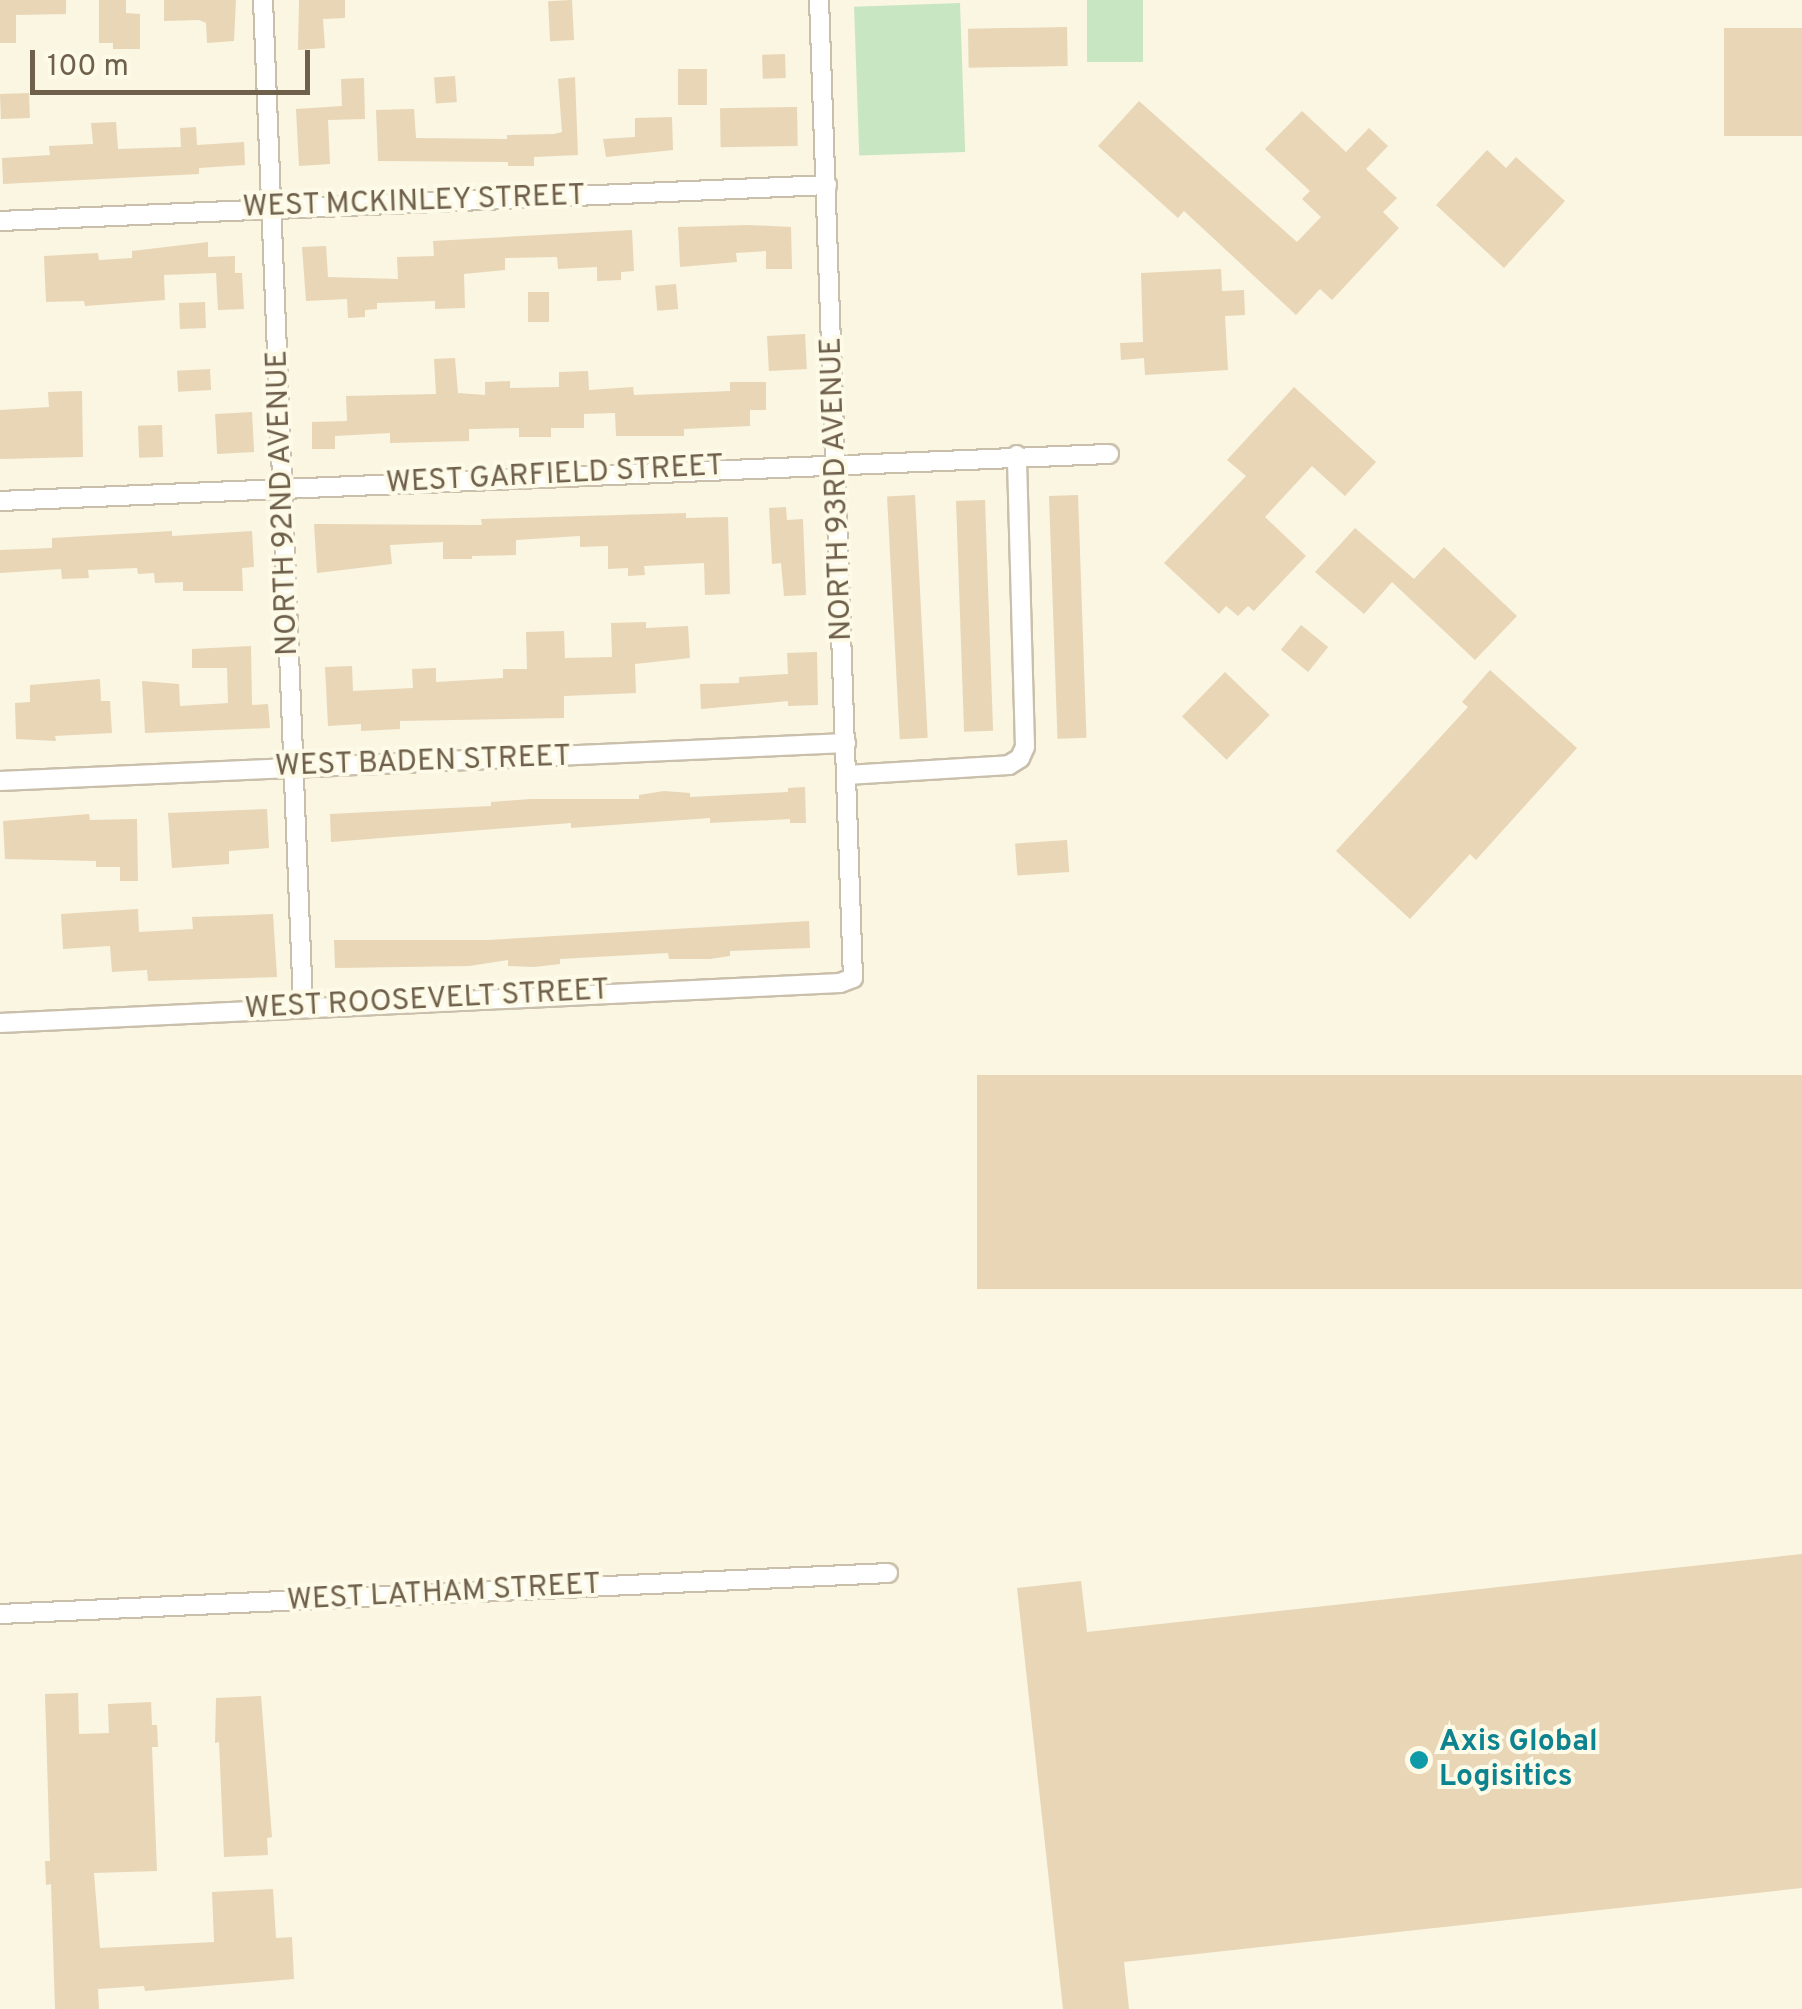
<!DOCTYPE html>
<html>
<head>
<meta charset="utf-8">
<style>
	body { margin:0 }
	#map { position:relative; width:1802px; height:2009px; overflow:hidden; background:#faf6e2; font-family:Overpass,sans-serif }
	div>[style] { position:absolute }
	.green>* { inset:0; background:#c8e6c2; transform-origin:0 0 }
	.building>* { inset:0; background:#e8d6b7; transform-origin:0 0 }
	.roads { filter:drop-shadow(2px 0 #c9bfaa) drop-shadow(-2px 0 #c9bfaa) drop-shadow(0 2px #c9bfaa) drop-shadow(0 -2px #c9bfaa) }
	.street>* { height:18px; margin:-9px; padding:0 9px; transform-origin:9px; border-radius:9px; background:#fff }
	.dots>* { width:28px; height:28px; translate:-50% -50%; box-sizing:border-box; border:5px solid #fdfae7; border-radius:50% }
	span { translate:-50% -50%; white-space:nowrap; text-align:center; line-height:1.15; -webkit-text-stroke:8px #fdfae7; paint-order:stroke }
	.street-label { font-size:30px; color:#6f604b }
	.culture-label { font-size:30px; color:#0d838f; font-weight:700 }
	.left { translate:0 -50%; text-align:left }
	.scale { position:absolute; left:30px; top:50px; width:280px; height:45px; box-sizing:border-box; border:5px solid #6f604b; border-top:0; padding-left:12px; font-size:30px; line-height:35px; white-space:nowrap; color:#6f604b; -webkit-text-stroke:8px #fdfae7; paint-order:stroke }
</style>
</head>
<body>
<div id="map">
	<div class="green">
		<div style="left:1087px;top:0;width:56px;height:62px"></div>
		<div style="left:960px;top:3px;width:149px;height:106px;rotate:88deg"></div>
	</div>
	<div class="building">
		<div style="clip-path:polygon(0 0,66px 0,66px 14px,16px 15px,16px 43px,0 43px)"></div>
		<div style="clip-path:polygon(99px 0,126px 0,126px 13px,140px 14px,140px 49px,113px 49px,113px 43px,99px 43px)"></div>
		<div style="clip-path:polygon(164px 0,236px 0,234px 41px,207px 43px,206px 23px,199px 20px,164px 21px)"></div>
		<div style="clip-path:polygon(299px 0,345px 0,345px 18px,323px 19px,325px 48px,298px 50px)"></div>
		<div style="left:572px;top:0;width:40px;height:24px;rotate:87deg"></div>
		<div style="left:1067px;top:27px;width:39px;height:99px;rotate:89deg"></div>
		<div style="left:1802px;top:28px;width:108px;height:78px;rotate:90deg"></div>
		<div style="left:785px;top:54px;width:24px;height:23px;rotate:88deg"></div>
		<div style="left:707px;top:69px;width:36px;height:29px;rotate:90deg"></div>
		<div style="left:455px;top:76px;width:26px;height:21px;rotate:86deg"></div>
		<div style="clip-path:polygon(575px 77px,578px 155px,534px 157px,534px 166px,508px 166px,508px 162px,378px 161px,376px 110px,414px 109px,416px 138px,507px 139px,507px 135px,554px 134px,562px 132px,558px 79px)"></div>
		<div style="clip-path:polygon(364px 78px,365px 119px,328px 120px,330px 164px,299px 166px,296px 109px,342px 106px,341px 79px)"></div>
		<div style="left:29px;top:93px;width:25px;height:29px;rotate:88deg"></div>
		<div style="clip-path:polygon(1139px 101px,1297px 242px,1321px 217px,1302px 199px,1310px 191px,1265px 149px,1302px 111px,1346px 152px,1369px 128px,1388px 146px,1366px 169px,1397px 198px,1383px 212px,1399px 228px,1332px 300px,1320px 289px,1296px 315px,1184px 211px,1178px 218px,1098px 146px)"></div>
		<div style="left:797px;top:107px;width:39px;height:77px;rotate:89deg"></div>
		<div style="clip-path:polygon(672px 117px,673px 150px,606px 157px,603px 139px,635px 137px,635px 118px)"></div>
		<div style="clip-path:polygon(116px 122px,118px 149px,181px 147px,180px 128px,196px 127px,197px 145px,244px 142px,245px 165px,199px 168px,199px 174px,3px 184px,2px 158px,50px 155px,49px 146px,93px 144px,91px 123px)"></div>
		<div style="clip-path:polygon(1487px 150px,1506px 168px,1516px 157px,1565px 201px,1504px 268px,1436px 205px)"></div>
		<div style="clip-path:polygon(749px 225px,791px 227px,792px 269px,766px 269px,766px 251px,736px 253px,737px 262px,680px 267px,678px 227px)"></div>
		<div style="clip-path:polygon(632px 230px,634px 271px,621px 272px,621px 280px,597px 281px,597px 267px,558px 269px,557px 257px,505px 258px,505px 270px,464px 274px,465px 308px,435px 309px,435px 301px,377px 303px,377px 309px,365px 310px,365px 317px,348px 318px,347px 299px,306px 301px,302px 247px,326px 246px,328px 277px,398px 279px,397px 257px,434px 256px,433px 241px)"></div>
		<div style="clip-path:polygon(208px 242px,208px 257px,235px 256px,235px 273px,242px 273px,244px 309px,218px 310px,216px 273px,164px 275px,165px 300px,85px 306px,84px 301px,46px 302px,44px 256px,98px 253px,99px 260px,132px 258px,132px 251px)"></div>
		<div style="clip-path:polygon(1221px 269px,1222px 291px,1244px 290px,1245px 315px,1225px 316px,1228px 370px,1145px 375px,1144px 358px,1121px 360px,1120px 343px,1143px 342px,1141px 273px)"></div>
		<div style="left:676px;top:284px;width:25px;height:21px;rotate:85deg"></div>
		<div style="left:528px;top:292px;width:21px;height:30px"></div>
		<div style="left:205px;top:302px;width:26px;height:26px;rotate:88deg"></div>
		<div style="left:805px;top:334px;width:35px;height:38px;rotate:87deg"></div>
		<div style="clip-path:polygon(455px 358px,458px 393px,485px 395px,485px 382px,510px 381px,510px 388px,559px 387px,559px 372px,588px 371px,589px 390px,633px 387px,634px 395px,730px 391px,730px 382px,766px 382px,766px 410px,750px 410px,750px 426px,684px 429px,684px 436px,616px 436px,615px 413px,584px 414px,584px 428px,551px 428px,551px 437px,519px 437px,519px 428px,469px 429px,469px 441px,390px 443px,390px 433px,335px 436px,335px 449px,312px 449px,312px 422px,347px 421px,346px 396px,436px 394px,434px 359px)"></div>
		<div style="left:210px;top:369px;width:21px;height:33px;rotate:87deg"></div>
		<div style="clip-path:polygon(1294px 387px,1376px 462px,1345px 496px,1312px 466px,1265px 517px,1306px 556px,1254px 611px,1248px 606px,1238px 616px,1226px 606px,1219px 614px,1164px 563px,1246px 476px,1227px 460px)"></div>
		<div style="clip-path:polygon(82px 391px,83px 457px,0 459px,0 410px,49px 407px,48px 392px)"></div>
		<div style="left:252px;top:412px;width:40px;height:37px;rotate:87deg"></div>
		<div style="left:162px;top:425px;width:32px;height:24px;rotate:88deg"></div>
		<div style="left:915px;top:495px;width:243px;height:28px;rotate:87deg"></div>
		<div style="left:1078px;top:495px;width:243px;height:29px;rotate:88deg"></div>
		<div style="left:985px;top:500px;width:231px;height:29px;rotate:88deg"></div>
		<div style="clip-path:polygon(786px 507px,787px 520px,803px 519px,806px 595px,784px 596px,781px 563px,772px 564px,769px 508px)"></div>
		<div style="clip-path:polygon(686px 513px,686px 518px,728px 517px,730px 594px,705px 595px,704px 563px,644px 566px,645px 575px,628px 576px,628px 568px,608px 569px,608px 546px,580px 547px,580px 536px,516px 540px,516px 555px,472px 556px,472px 559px,443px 559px,443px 542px,390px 545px,392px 564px,317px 573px,314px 524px,482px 525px,481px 519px)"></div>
		<div style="clip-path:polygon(1355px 528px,1414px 579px,1444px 547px,1517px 616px,1475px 660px,1392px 582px,1364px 614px,1315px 572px)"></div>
		<div style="clip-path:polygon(172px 531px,172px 536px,252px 531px,254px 567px,242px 568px,243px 591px,183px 591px,183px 582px,155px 583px,154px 573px,138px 574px,137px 568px,88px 570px,89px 578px,62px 579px,61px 569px,0 573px,0 550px,52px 548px,52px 538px)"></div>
		<div style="clip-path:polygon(646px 622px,646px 628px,688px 626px,690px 658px,635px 664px,636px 693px,564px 696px,564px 718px,400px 721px,400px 729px,361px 731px,361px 724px,328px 726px,325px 667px,352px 666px,353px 691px,413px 688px,412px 669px,436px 668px,436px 682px,503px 678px,503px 669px,527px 669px,526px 632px,564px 631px,565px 658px,612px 657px,611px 623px)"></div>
		<div style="left:1301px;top:625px;width:35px;height:32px;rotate:39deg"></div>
		<div style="clip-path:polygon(251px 646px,252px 705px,268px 704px,270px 728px,145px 733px,142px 681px,179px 684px,180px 706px,228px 703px,227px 668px,192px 668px,192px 649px)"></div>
		<div style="clip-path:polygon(817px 652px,818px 705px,788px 706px,788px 701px,701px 709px,700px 684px,739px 683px,739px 677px,788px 674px,787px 653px)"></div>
		<div style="clip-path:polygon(1490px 670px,1577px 748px,1476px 860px,1470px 854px,1410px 919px,1336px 851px,1468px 707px,1462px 702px)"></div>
		<div style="left:1225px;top:672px;width:62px;height:62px;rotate:44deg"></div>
		<div style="clip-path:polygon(100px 679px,101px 701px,110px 701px,112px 733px,55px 736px,56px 741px,16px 739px,15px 703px,30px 702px,30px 685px)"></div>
		<div style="clip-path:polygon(805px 787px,806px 823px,790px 823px,790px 819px,710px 823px,710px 818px,571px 828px,571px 823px,331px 842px,330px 814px,491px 806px,491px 802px,530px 799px,639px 799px,639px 795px,664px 791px,690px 793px,690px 797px,788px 792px,788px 788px)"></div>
		<div style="clip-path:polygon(267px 809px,269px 848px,229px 851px,229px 864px,172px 868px,168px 813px)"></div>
		<div style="clip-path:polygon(89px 814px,90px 820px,137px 819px,138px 881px,120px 881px,120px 867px,96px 867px,96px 861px,5px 859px,3px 821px)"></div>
		<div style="left:1067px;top:840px;width:32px;height:52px;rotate:86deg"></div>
		<div style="clip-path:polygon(138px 909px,139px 932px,193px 929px,192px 917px,273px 914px,277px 977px,148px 981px,147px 970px,112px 972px,110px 946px,63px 949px,61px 914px)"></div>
		<div style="clip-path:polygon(809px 921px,810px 948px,730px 951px,730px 956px,710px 959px,669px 959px,668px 953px,560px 959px,560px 964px,534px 967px,508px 966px,508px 960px,469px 966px,335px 968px,334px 940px,488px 940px)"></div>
		<div style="left:1802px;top:1075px;width:214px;height:825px;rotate:90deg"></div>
		<div style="clip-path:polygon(1802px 1554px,1802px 1888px,1124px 1962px,1129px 2009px,1063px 2009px,1017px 1588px,1081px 1581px,1087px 1632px)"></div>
		<div style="clip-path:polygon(78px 1693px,79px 1734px,109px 1733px,108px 1704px,151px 1702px,152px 1725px,157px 1725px,158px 1747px,152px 1747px,157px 1871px,94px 1873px,100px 1948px,214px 1942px,212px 1892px,273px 1889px,276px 1938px,292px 1937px,294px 1979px,145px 1991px,144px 1986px,98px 1989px,99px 2009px,55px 2009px,51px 1884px,46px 1885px,45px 1861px,50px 1861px,45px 1694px)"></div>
		<div style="clip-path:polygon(261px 1696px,272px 1837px,267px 1838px,268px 1855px,224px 1857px,219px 1742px,215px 1743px,216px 1698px)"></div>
	</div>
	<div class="roads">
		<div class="street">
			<div style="left:263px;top:0;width:1007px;rotate:87.72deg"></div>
			<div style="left:0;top:221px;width:828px;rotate:-2.49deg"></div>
			<div style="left:0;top:501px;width:1110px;rotate:-2.43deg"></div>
			<div style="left:847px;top:775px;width:162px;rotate:-3.5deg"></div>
			<div style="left:1009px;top:765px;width:13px;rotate:-32deg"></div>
			<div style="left:1020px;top:758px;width:12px;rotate:-66deg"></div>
			<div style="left:1025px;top:747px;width:292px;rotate:-91.6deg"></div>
			<div style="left:0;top:781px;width:847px;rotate:-2.57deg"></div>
			<div style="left:0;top:1023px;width:841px;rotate:-2.73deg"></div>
			<div style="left:840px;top:983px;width:14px;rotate:-21deg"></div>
			<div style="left:853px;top:978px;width:979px;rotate:-91.99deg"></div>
			<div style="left:0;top:1614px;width:889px;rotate:-2.64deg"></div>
		</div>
	</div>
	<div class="dots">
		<div style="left:1419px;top:1760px;background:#0f9aa8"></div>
	</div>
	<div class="street-label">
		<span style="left:414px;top:203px;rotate:-2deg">WEST MCKINLEY STREET</span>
		<span style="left:555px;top:476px;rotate:-3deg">WEST GARFIELD STREET</span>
		<span style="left:838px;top:489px;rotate:-92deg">NORTH 93RD AVENUE</span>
		<span style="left:284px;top:503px;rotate:-92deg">NORTH 92ND AVENUE</span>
		<span style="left:423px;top:763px;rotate:-2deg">WEST BADEN STREET</span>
		<span style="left:427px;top:1001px;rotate:-3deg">WEST ROOSEVELT STREET</span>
		<span style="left:444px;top:1594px;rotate:-3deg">WEST LATHAM STREET</span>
	</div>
	<div class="culture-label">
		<span class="left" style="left:1439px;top:1760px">Axis Global<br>Logisitics</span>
	</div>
	<div class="scale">100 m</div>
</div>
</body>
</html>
